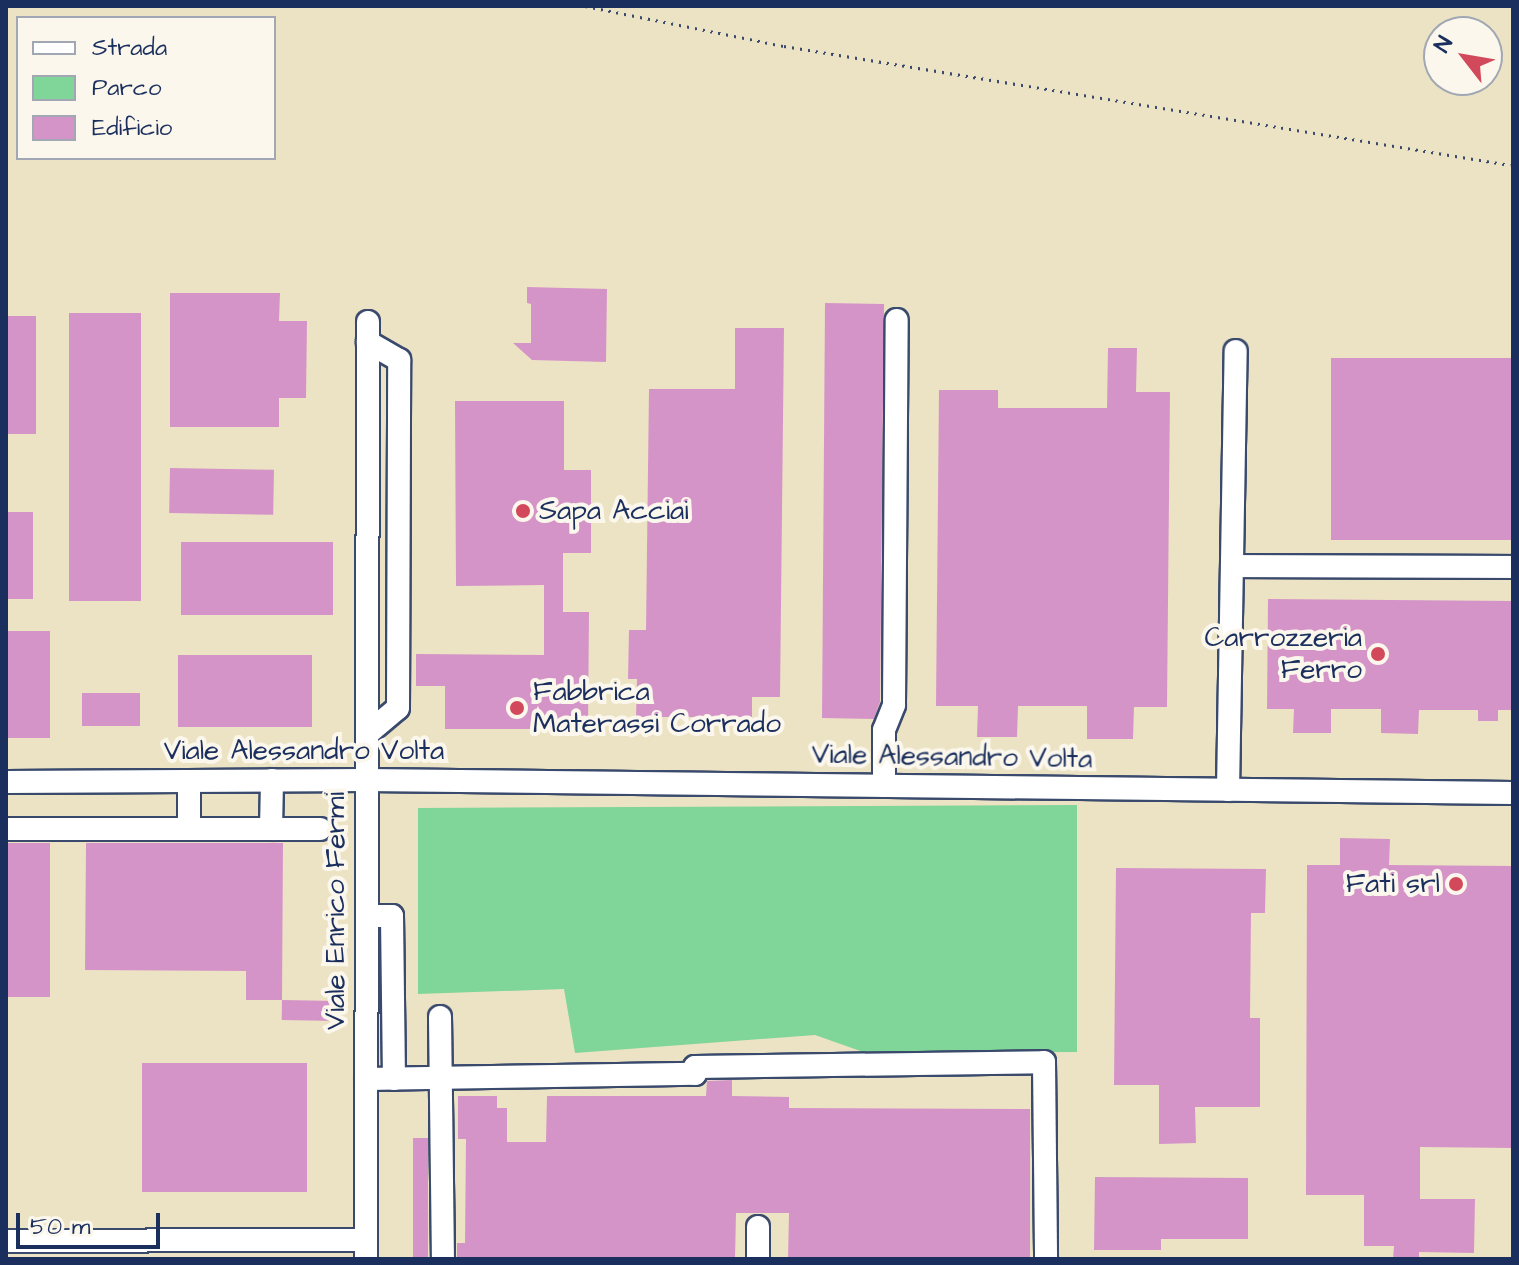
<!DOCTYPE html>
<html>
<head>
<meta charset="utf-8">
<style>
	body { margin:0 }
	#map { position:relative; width:1519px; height:1265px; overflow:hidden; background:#ece3c4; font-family:"Architects Daughter",sans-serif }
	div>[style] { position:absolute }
	.green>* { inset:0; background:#80d598 }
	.building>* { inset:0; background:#d594c8; transform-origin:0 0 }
	.path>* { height:3px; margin-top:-1.5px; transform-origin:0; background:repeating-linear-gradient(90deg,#3a4a6d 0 2px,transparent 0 8px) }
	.roads { filter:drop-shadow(2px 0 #3a4a6d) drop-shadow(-2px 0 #3a4a6d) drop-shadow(0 2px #3a4a6d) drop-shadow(0 -2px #3a4a6d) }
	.minor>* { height:22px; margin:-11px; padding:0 11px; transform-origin:11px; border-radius:11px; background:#fff }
	.dots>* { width:22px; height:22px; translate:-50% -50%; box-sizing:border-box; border:4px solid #fbf7ec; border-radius:50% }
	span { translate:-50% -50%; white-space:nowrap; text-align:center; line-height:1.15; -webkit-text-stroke:8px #fbf7ec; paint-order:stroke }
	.poi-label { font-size:28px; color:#1b2f5e }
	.left { translate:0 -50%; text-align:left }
	.right { translate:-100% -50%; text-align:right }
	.street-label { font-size:28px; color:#1b2f5e }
	.frame { position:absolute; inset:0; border:8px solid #1b2f5e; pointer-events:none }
	.legend { position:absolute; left:16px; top:16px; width:260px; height:144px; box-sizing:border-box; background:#fbf7ec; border:2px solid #a1a7b3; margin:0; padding:10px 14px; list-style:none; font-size:24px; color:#1b2f5e }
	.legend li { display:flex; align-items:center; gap:16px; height:40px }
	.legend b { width:40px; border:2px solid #a1a7b3 }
	.north { position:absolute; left:1423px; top:16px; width:80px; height:80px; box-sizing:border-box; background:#fbf7ec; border:2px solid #a1a7b3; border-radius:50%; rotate:301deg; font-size:22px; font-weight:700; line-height:32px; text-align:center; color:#1b2f5e }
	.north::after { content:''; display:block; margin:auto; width:28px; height:36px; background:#d1495b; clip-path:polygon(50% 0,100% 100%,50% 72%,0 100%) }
	.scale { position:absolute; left:16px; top:1213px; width:144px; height:36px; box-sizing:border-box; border:4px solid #1b2f5e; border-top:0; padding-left:10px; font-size:24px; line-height:28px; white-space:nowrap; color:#1b2f5e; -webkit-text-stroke:6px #fbf7ec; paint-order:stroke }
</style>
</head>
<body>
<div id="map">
	<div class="green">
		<div style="clip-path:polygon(1077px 805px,1077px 1052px,866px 1053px,815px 1035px,575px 1053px,564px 989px,418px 994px,418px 808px)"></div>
	</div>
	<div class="building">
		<div style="clip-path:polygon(527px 287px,607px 289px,606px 362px,532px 360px,513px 343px,531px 343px,531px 304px,527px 303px)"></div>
		<div style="clip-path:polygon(170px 293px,280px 293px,279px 321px,307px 321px,306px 398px,279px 398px,279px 427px,170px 427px)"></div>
		<div style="clip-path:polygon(825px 303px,884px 304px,880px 702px,874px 719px,822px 718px)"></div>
		<div style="left:69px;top:313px;width:72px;height:288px"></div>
		<div style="left:6px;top:316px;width:30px;height:118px"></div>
		<div style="clip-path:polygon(735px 328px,784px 328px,780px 697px,752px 697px,752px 717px,636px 717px,637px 679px,628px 679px,629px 630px,646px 630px,649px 389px,735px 389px)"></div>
		<div style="clip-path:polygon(1108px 348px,1137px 348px,1136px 392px,1170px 392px,1167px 707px,1134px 707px,1133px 739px,1087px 739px,1087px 706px,1018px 706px,1017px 737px,977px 737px,978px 706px,936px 706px,939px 390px,998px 390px,998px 408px,1107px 408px)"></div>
		<div style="left:1331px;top:358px;width:182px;height:182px"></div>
		<div style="clip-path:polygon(455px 401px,564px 401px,564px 470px,591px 470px,591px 553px,563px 553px,563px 612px,589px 612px,588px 729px,445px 729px,445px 686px,416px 686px,416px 654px,544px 655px,544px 585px,456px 586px)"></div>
		<div style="left:170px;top:468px;width:104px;height:45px;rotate:1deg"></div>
		<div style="left:6px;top:512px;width:27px;height:87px"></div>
		<div style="left:181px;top:542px;width:152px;height:73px"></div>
		<div style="clip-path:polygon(1268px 599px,1513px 601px,1513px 710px,1498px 710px,1498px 721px,1478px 721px,1478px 710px,1419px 710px,1418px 734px,1381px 733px,1381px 709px,1331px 709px,1331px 733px,1293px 733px,1294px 709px,1267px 709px)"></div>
		<div style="left:6px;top:631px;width:44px;height:107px"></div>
		<div style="left:178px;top:655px;width:134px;height:72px"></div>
		<div style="left:140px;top:693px;width:33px;height:58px;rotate:90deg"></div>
		<div style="clip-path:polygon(1340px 838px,1390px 839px,1389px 865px,1513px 866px,1513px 1148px,1420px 1147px,1420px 1199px,1475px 1199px,1474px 1253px,1419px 1252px,1419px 1259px,1393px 1259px,1394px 1246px,1364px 1246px,1364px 1195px,1306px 1195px,1307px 865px,1340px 865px)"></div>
		<div style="left:6px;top:843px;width:44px;height:154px"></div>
		<div style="clip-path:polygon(86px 843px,283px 843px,282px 1000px,246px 1000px,246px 971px,85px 970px)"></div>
		<div style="clip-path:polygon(1116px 868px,1266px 869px,1265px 913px,1251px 913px,1250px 1018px,1260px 1018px,1260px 1107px,1195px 1107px,1196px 1143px,1159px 1144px,1159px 1085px,1114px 1085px)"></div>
		<div style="left:282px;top:1000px;width:56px;height:20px;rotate:1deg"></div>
		<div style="left:307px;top:1063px;width:129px;height:165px;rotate:90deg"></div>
		<div style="clip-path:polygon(732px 1080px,732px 1096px,789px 1097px,789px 1108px,1030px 1109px,1030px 1259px,788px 1259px,789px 1213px,736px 1213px,735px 1259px,457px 1259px,457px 1243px,465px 1243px,466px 1139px,458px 1139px,458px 1096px,497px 1096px,497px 1108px,507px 1108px,507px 1142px,546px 1142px,547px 1096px,706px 1096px,707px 1081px)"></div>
		<div style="left:413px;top:1138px;width:15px;height:121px"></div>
		<div style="clip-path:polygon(1095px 1177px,1248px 1178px,1248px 1239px,1161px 1239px,1161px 1250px,1094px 1250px)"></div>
	</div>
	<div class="path">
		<div style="left:585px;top:6px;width:203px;rotate:11.4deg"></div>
		<div style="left:784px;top:46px;width:736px;rotate:9.31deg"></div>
	</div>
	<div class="roads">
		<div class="minor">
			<div style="left:1232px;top:566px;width:281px;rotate:0.2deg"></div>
			<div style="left:367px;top:734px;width:40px;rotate:-40deg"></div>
			<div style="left:398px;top:708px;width:348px;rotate:-89.8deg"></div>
			<div style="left:399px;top:360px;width:36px;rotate:-150deg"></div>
			<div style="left:189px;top:781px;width:48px;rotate:90deg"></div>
			<div style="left:6px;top:782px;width:360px;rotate:-0.3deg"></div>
			<div style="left:366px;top:780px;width:1147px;rotate:0.65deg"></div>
			<div style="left:884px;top:786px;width:56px;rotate:-90deg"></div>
			<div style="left:884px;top:730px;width:27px;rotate:-68deg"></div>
			<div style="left:894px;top:705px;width:385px;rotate:-89.6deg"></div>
			<div style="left:1228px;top:790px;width:439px;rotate:-89deg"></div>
			<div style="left:6px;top:829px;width:314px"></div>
			<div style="left:271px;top:829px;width:49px;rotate:-88.8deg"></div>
			<div style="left:367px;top:916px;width:25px"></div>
			<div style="left:392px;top:916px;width:163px;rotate:89.3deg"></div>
			<div style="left:440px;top:1017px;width:242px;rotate:89.3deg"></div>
			<div style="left:366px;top:1079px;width:329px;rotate:-0.9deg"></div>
			<div style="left:695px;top:1074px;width:7px;rotate:-90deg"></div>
			<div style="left:695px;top:1067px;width:349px;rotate:-0.8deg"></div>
			<div style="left:1044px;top:1062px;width:197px;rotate:89.4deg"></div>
			<div style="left:6px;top:1241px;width:360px;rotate:-0.2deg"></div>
			<div style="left:366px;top:1259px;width:937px;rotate:-89.88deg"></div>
			<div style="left:758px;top:1259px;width:32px;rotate:-90deg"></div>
		</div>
	</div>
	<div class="dots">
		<div style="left:523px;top:511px;background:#d1495b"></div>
		<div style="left:1378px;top:654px;background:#d1495b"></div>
		<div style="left:517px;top:708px;background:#d1495b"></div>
		<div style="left:1456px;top:884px;background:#d1495b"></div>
	</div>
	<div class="poi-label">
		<span class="left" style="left:539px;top:511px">Sapa Acciai</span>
		<span class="right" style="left:1362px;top:654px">Carrozzeria<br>Ferro</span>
		<span class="left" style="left:533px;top:708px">Fabbrica<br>Materassi Corrado</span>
		<span class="right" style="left:1440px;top:884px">Fati srl</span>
	</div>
	<div class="street-label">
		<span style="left:304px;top:751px">Viale Alessandro Volta</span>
		<span style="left:952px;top:757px;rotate:1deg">Viale Alessandro Volta</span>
		<span style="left:336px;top:911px;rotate:-90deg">Viale Enrico Fermi</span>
	</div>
	<div class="frame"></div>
	<ul class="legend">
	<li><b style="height:10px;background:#fff"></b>Strada</li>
	<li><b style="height:22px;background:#80d598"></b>Parco</li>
	<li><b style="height:22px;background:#d594c8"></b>Edificio</li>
	</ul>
	<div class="north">N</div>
	<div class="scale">50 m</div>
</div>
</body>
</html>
